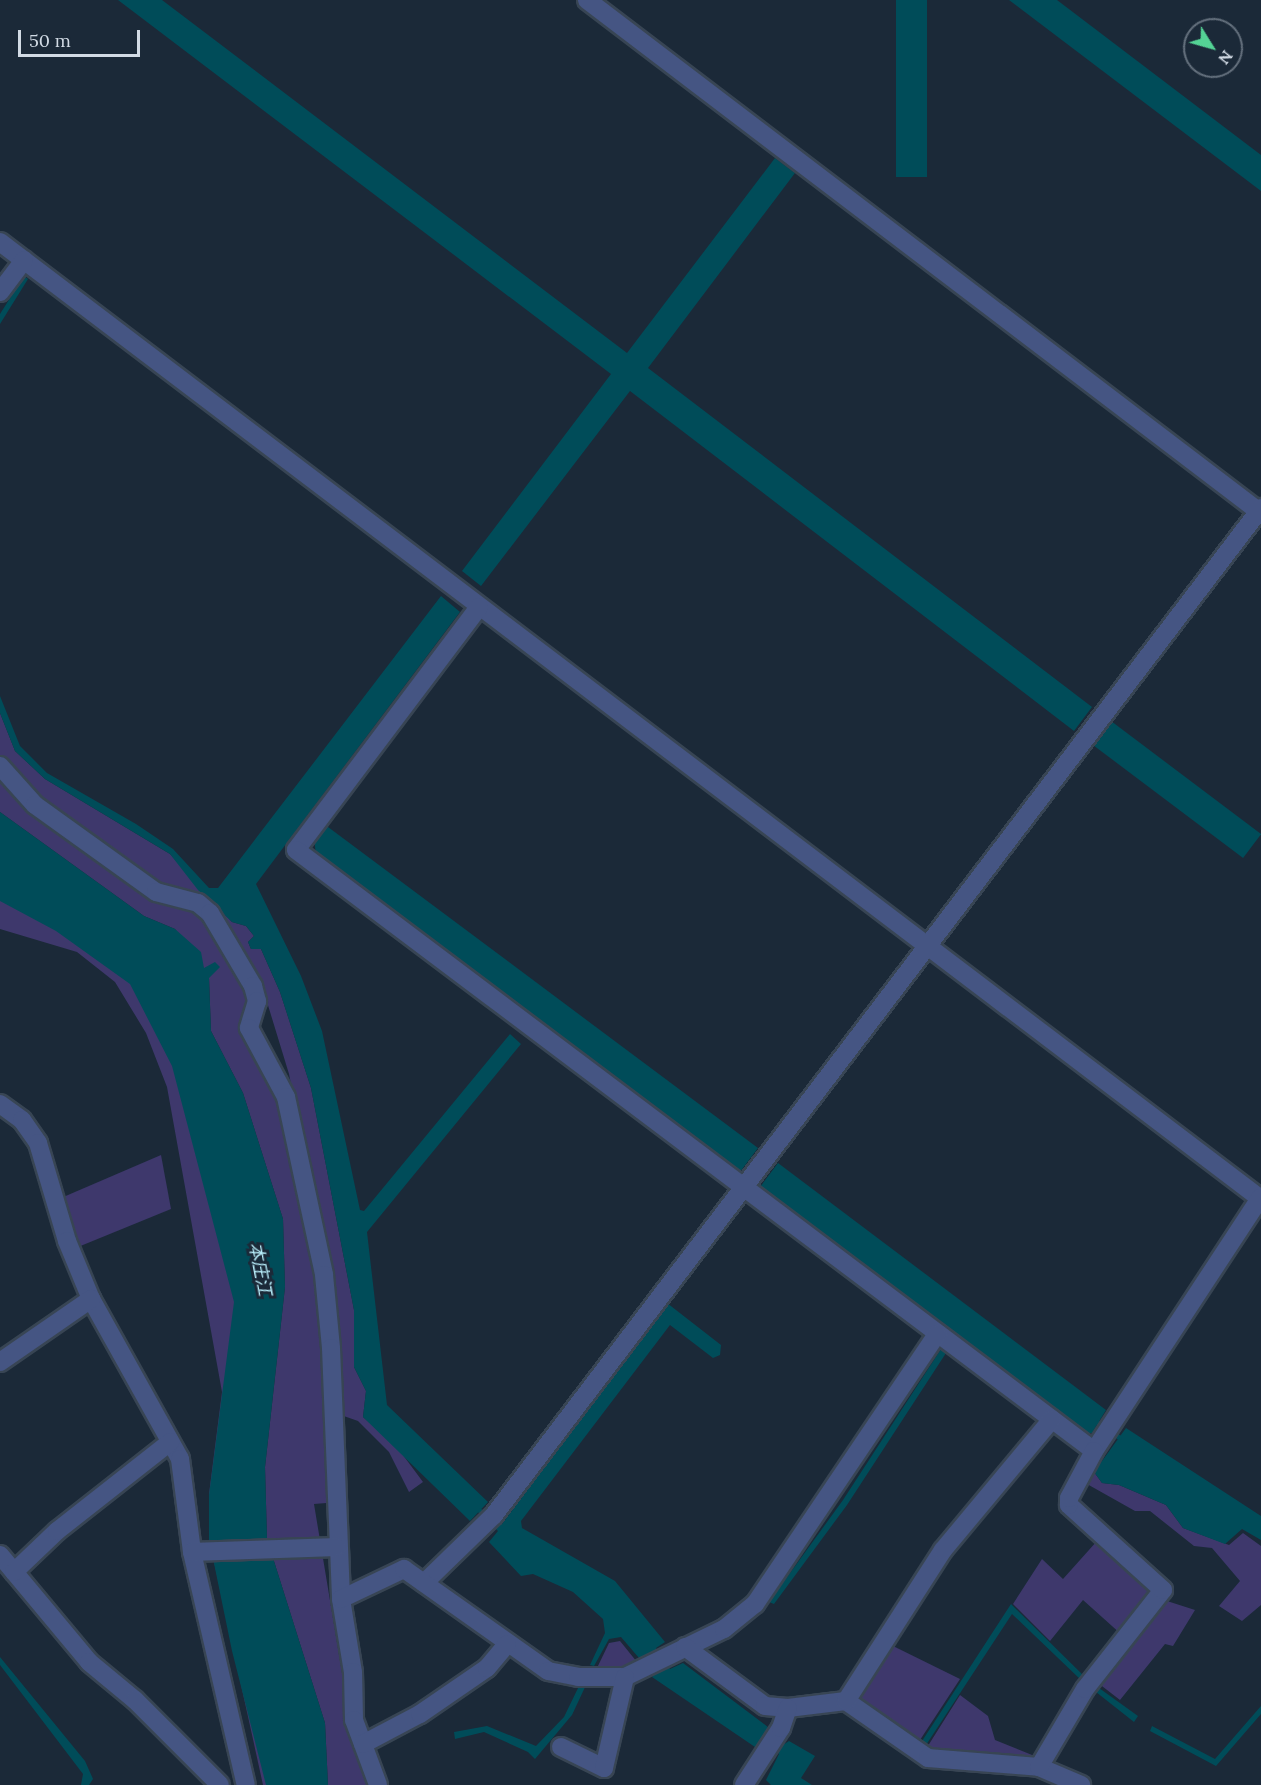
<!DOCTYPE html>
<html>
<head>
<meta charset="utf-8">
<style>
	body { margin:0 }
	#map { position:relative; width:1261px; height:1785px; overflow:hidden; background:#1b2938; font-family:Lora,"Noto Sans JP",serif }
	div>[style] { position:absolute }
	.green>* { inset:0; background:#3e386c }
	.water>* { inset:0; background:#004c59; transform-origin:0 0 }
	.stream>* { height:5px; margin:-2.5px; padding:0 2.5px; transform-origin:2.5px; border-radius:2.5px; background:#004c59 }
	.roads { filter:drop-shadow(2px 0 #384554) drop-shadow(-2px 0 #384554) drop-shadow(0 2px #384554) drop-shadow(0 -2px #384554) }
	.minor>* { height:18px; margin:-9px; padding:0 9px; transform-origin:9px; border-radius:9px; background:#455583 }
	span { translate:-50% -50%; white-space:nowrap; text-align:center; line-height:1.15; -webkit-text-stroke:6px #1b2938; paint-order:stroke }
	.water-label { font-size:18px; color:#b8edfa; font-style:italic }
	.north { position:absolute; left:1183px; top:18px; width:60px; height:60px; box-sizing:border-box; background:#1b2938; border:2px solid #64707d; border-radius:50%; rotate:127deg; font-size:16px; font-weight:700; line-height:24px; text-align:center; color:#d2dbe5 }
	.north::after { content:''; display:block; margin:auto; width:21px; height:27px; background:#54d395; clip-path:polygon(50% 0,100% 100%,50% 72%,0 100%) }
	.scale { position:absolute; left:18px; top:30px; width:122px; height:27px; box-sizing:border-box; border:3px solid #d2dbe5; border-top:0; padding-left:8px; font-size:18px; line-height:21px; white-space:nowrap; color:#d2dbe5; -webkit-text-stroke:4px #1b2938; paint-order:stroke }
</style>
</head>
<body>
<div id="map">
	<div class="green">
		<div style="clip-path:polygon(evenodd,0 713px,15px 751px,45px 779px,170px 854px,232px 922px,246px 926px,254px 936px,248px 942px,251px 949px,261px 949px,280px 992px,311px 1088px,354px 1310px,354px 1367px,366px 1391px,363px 1417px,397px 1447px,423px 1482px,409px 1492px,389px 1452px,358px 1421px,338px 1414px,339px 1502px,314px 1504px,350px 1721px,372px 1785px,328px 1785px,325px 1723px,267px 1539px,265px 1467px,285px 1287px,283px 1219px,243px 1093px,211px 1031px,209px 978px,175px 929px,144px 916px,0 812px,0 713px,251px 1002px,267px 1002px,289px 1074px,304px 1151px,283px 1098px,242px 1026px,251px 1002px)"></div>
		<div style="clip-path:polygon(0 855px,114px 946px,178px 1048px,245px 1325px,279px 1785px,263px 1785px,209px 1539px,209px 1494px,222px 1392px,167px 1087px,146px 1033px,115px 982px,77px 952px,0 929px)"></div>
		<div style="clip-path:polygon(161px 1155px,171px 1209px,78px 1247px,61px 1198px)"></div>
		<div style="clip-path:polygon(1094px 1472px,1102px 1483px,1119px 1485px,1166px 1505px,1183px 1528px,1229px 1545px,1243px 1533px,1261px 1546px,1261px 1605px,1242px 1621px,1219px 1606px,1240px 1581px,1212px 1548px,1194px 1546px,1150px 1511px,1135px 1511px,1087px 1484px)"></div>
		<div style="clip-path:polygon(1097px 1541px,1157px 1593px,1122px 1635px,1083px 1600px,1050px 1641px,1013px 1604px,1042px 1559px,1063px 1579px)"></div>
		<div style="clip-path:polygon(1167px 1601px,1195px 1610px,1173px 1646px,1165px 1644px,1120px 1700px,1098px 1683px)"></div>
		<div style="clip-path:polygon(620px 1641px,637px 1662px,619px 1671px,597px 1668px,609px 1643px)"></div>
		<div style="clip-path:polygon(891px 1645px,960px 1679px,918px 1743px,857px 1697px)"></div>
		<div style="clip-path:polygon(960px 1695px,988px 1716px,995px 1740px,1037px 1757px,947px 1756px,926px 1749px)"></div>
	</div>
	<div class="water">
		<div style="clip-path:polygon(118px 0,162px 0,627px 353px,775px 158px,795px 173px,648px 368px,1092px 707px,1074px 731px,630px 391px,481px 586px,462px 571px,611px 374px)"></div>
		<div style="left:896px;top:0;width:31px;height:177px"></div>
		<div style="clip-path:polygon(1009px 0,1057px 0,1261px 155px,1261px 191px)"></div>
		<div style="clip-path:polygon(24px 276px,28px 279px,0 324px,0 314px)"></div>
		<div style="clip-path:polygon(441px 596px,460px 612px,256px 884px,301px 976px,322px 1031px,360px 1210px,364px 1211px,510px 1034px,521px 1044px,367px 1232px,387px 1405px,488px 1502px,470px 1521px,363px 1417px,366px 1391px,354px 1367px,354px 1310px,311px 1088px,280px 992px,261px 949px,251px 949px,248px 942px,254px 936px,246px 926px,232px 922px,198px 890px,170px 854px,45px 779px,15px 751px,0 713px,0 696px,20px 746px,47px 773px,136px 824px,173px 849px,209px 888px,218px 888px)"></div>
		<div style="left:1111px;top:721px;width:188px;height:30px;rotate:37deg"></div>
		<div style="clip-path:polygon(0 812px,144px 916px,175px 929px,201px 952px,204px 968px,215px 962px,220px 967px,209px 978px,211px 1031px,243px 1093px,283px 1219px,285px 1287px,265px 1467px,267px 1539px,325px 1723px,328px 1785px,266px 1785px,232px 1651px,209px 1539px,209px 1495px,234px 1302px,172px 1066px,130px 984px,56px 931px,0 901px)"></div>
		<div style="clip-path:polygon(324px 824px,758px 1148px,740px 1172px,316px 854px,314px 839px)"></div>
		<div style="clip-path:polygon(778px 1163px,1106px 1410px,1092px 1433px,1086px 1433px,760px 1187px)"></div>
		<div style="clip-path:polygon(667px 1303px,721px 1345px,720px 1355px,713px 1358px,670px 1325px,521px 1521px,522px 1528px,615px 1581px,665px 1642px,656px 1648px,658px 1652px,639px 1658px,621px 1637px,609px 1639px,594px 1666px,590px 1665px,605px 1633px,603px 1619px,573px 1592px,533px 1574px,521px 1576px,489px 1542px,498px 1531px,494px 1527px,499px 1521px,502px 1524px)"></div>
		<div style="clip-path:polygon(943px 1346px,948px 1350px,847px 1505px,774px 1604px,769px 1602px,843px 1500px)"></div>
		<div style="clip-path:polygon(1126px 1428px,1261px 1516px,1261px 1540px,1242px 1529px,1225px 1544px,1183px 1528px,1166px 1505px,1119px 1485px,1102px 1483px,1094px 1472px)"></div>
		<div style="clip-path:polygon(1011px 1604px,1085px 1677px,1081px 1680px,1012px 1614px,926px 1745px,922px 1741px)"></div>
		<div style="clip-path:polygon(0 1657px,85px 1761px,93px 1779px,89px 1785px,81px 1785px,83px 1774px,0 1665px)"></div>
		<div style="clip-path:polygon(683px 1663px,768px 1727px,764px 1742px,760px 1740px,755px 1747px,652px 1677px,668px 1664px,670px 1669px)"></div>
		<div style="clip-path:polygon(580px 1684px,586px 1685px,572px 1715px,535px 1759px,528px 1752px,484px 1732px,455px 1739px,454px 1732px,487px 1726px,536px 1746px,564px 1717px)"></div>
		<div style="clip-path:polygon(1099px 1688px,1138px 1716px,1134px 1722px,1096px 1692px)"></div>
		<div style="clip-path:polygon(1261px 1706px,1261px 1714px,1216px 1766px,1150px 1731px,1152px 1726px,1215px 1759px)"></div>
		<div style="clip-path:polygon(789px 1741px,815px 1756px,801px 1778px,812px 1785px,771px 1785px,766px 1780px,779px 1754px,775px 1750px)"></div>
	</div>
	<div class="stream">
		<div style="left:1098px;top:1423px;width:25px;rotate:34deg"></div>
		<div style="left:480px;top:1511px;width:11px;rotate:41deg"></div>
	</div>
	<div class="roads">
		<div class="minor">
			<div style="left:587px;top:0;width:847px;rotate:37.28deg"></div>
			<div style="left:0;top:242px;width:1583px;rotate:37.2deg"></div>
			<div style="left:0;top:292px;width:40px;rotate:-53deg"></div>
			<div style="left:479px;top:607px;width:304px;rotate:127deg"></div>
			<div style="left:296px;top:850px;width:999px;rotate:36.98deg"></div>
			<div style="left:1094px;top:1451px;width:303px;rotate:-56.7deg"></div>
			<div style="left:0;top:766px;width:52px;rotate:48.1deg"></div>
			<div style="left:35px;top:805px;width:149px;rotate:35.7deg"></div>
			<div style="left:156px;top:892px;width:43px;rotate:14.7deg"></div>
			<div style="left:198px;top:903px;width:16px;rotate:40deg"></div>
			<div style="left:210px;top:913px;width:85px;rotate:59.5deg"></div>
			<div style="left:253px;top:986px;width:16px;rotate:75deg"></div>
			<div style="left:257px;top:1001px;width:28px;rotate:107deg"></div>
			<div style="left:249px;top:1028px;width:78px;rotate:61.8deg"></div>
			<div style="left:286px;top:1097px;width:182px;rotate:77.9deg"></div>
			<div style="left:324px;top:1275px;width:73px;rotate:84.5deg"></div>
			<div style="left:331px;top:1348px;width:251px;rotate:87.7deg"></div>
			<div style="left:341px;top:1599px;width:74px;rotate:80.7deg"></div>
			<div style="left:353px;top:1672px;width:48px;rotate:88.8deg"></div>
			<div style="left:354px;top:1720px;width:69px;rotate:69.7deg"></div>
			<div style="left:0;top:1104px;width:27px;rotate:36deg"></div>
			<div style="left:22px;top:1120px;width:28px;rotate:55deg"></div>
			<div style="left:38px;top:1143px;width:102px;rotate:73.5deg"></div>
			<div style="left:67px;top:1241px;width:63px;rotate:67.5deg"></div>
			<div style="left:91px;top:1299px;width:183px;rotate:60.9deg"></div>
			<div style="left:180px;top:1459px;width:94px;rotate:82.6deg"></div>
			<div style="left:192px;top:1552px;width:239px;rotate:77deg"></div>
			<div style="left:0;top:1362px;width:111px;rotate:-34.7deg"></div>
			<div style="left:192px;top:1552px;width:144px;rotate:-2deg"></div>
			<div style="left:0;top:1555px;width:139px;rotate:50.2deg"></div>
			<div style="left:89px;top:1662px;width:60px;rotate:39.6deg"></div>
			<div style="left:135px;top:1700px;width:120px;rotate:45deg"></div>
			<div style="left:14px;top:1572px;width:59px;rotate:-43.6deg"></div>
			<div style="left:57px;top:1531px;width:144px;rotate:-38.2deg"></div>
			<div style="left:424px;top:1583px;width:98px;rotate:-44.2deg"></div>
			<div style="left:494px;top:1515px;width:1266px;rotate:-52.7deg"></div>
			<div style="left:341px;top:1599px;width:70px;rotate:-25.5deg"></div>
			<div style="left:404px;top:1569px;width:176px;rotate:35.3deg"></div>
			<div style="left:548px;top:1671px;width:31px;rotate:11deg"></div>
			<div style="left:578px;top:1677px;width:47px"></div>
			<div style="left:625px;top:1677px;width:110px;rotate:-25.9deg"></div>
			<div style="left:724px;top:1629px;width:40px;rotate:-39deg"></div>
			<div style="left:755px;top:1604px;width:326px;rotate:-56deg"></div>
			<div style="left:685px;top:1647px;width:99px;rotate:36.4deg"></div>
			<div style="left:765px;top:1706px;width:23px;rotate:5deg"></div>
			<div style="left:788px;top:1708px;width:58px;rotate:-6.9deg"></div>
			<div style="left:846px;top:1701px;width:100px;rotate:34.8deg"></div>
			<div style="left:928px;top:1758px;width:111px;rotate:4.6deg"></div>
			<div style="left:1039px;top:1767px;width:46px;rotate:23.2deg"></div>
			<div style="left:846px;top:1701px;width:179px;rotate:-57.3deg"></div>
			<div style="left:943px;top:1550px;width:170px;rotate:-50.2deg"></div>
			<div style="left:363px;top:1744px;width:64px;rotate:-27.8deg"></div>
			<div style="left:420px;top:1714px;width:81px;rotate:-34.5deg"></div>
			<div style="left:487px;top:1668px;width:31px;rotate:-50deg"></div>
			<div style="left:561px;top:1747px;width:48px;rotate:26deg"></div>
			<div style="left:604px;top:1768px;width:93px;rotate:-77deg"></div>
			<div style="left:1039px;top:1767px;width:91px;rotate:-59.5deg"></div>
			<div style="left:1085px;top:1689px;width:126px;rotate:-51.8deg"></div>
			<div style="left:1163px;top:1590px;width:127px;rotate:-137.9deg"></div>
			<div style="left:1069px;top:1505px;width:7px;rotate:-90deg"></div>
			<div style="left:1069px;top:1498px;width:53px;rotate:-62deg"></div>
			<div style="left:744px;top:1785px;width:68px;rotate:-57deg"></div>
			<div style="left:781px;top:1728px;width:21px;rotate:-71deg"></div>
		</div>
	</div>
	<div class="water-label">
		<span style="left:260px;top:1269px;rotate:79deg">本庄江</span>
	</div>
	<div class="north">N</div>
	<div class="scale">50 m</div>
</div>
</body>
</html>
